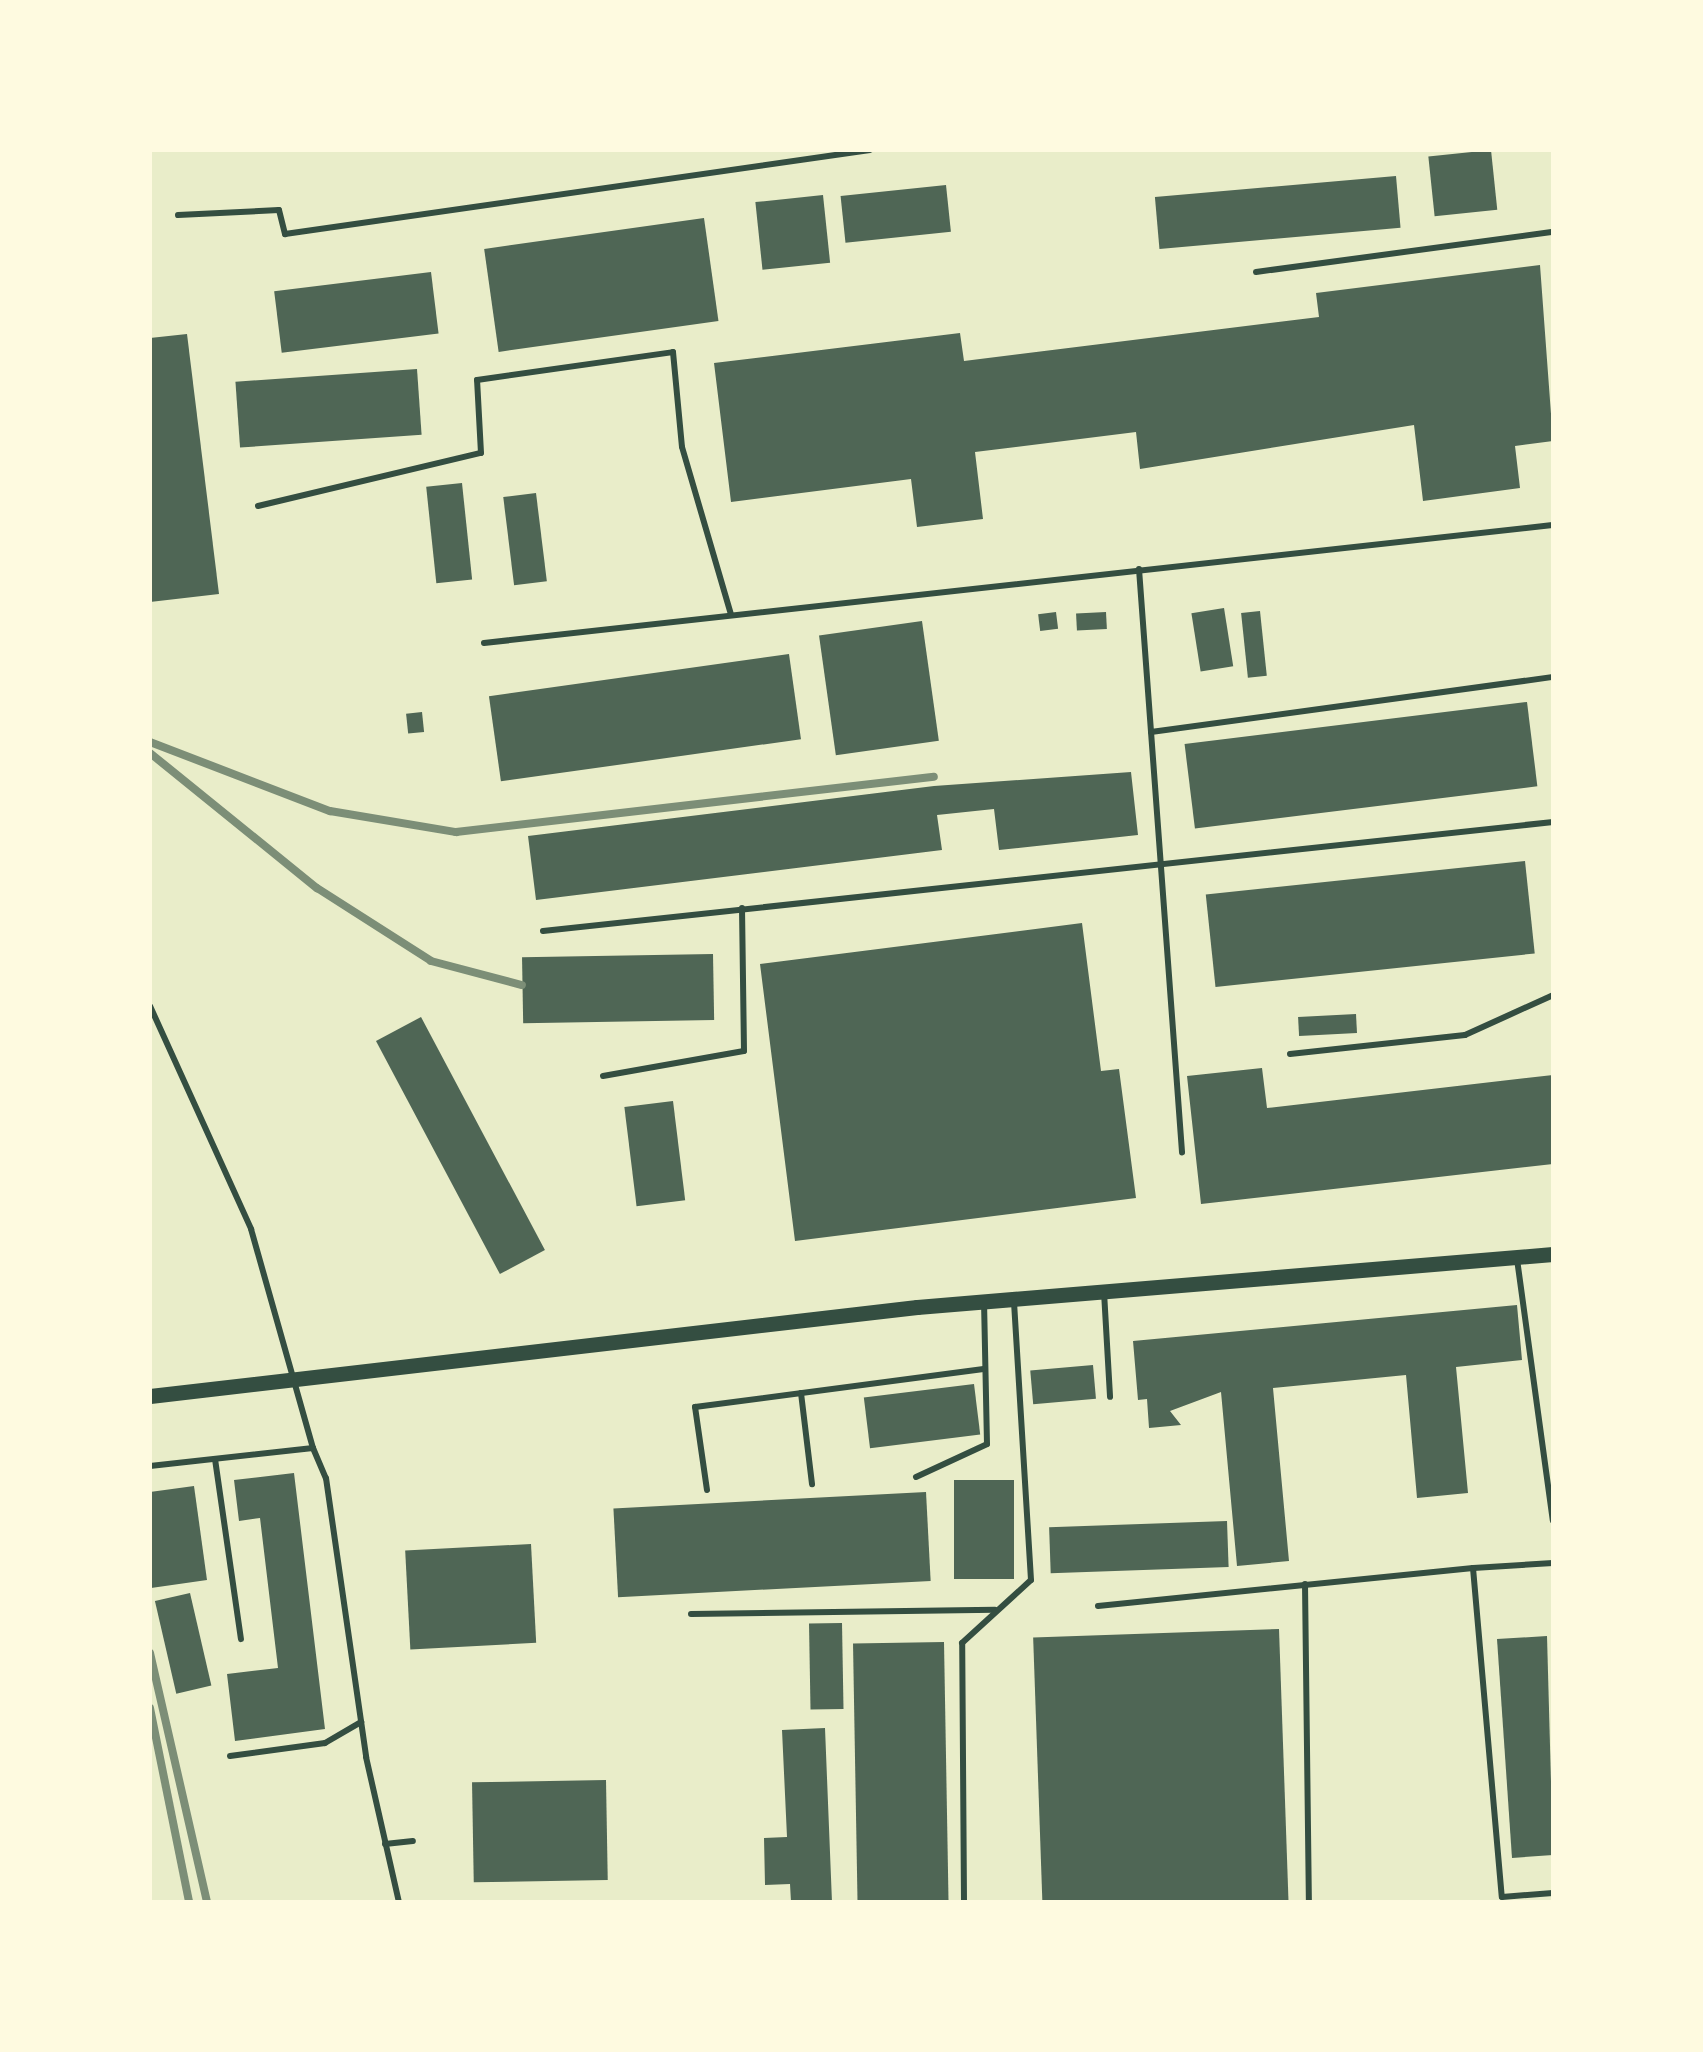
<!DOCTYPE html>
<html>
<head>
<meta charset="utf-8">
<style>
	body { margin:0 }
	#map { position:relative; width:1703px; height:2052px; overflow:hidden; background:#e9edc9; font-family:Roboto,sans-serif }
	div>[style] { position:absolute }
	.building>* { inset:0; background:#4f6655; transform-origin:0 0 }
	.service>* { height:6px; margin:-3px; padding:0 3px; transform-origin:3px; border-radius:3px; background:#344e41 }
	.tertiary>* { height:15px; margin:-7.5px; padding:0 7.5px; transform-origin:7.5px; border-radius:7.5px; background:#344e41 }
	.rail>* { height:8px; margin:-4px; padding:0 4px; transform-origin:4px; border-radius:4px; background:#7c8e77 }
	span { translate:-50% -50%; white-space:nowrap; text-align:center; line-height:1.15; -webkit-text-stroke:10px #fefae0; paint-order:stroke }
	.frame { position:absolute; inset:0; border:152px solid #fefae0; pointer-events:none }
</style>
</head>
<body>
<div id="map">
	<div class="building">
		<div style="left:1491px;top:150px;width:60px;height:63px;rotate:84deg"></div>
		<div style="left:1396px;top:176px;width:52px;height:242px;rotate:85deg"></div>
		<div style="left:946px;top:185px;width:47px;height:106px;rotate:84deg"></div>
		<div style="left:823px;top:195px;width:68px;height:68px;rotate:84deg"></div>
		<div style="left:704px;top:218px;width:104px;height:222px;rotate:82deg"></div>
		<div style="clip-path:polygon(1540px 265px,1553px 441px,1515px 446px,1520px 488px,1423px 501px,1414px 425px,1140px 469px,1136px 432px,975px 452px,983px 519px,917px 527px,911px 479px,731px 502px,714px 363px,960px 333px,964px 361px,1319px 317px,1316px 293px)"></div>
		<div style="left:431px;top:272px;width:62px;height:158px;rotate:83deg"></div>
		<div style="clip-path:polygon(187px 334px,219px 594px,150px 602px,150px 338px)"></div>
		<div style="left:417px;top:369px;width:66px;height:182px;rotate:86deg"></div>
		<div style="left:462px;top:483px;width:97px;height:36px;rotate:84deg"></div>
		<div style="left:536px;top:493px;width:89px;height:33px;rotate:83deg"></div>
		<div style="left:1224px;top:608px;width:59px;height:33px;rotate:81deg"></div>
		<div style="left:1260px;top:611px;width:65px;height:19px;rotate:84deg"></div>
		<div style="left:1056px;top:612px;width:17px;height:18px;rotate:83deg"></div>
		<div style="left:1106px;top:612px;width:17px;height:30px;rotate:87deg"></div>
		<div style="left:922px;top:621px;width:121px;height:104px;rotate:82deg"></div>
		<div style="left:789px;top:654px;width:86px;height:303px;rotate:82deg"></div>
		<div style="left:1527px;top:702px;width:85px;height:345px;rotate:83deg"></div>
		<div style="left:422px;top:712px;width:20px;height:16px;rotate:84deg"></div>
		<div style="clip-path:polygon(1131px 772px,1138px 835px,999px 850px,994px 809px,937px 815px,942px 850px,536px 900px,528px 836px,934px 786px)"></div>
		<div style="left:1525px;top:861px;width:93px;height:321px;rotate:84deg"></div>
		<div style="clip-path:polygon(1082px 923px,1101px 1071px,1119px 1069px,1136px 1198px,795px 1241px,760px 964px)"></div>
		<div style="left:713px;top:954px;width:66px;height:191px;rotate:89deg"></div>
		<div style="left:1356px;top:1014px;width:19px;height:58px;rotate:87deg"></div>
		<div style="left:421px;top:1017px;width:264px;height:51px;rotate:62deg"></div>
		<div style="clip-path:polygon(1262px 1068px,1267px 1108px,1553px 1075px,1553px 1164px,1201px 1204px,1187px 1076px)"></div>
		<div style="left:673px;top:1101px;width:100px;height:49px;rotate:83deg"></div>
		<div style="clip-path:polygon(1517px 1305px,1522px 1360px,1456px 1367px,1468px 1493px,1417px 1498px,1406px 1375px,1273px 1388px,1289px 1561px,1237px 1566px,1221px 1392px,1170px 1411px,1181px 1425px,1149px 1428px,1147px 1399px,1138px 1400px,1133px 1341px)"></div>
		<div style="left:1093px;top:1365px;width:34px;height:63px;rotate:85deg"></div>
		<div style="left:974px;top:1384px;width:51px;height:111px;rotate:83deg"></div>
		<div style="clip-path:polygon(294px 1473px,325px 1729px,235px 1741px,227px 1674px,278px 1668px,260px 1518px,239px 1521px,234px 1480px)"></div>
		<div style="left:954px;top:1480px;width:60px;height:99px"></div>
		<div style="clip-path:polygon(194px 1486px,207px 1580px,151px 1588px,150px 1492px)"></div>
		<div style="left:926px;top:1492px;width:89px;height:313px;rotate:87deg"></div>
		<div style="left:1227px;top:1521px;width:46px;height:178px;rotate:88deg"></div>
		<div style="left:531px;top:1544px;width:99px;height:126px;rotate:87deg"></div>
		<div style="left:190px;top:1593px;width:95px;height:36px;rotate:77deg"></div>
		<div style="left:842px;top:1623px;width:86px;height:33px;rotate:89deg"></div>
		<div style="left:1279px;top:1629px;width:273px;height:246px;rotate:88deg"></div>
		<div style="clip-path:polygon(1547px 1636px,1553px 1855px,1512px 1858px,1497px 1639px)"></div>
		<div style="left:944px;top:1642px;width:260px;height:91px;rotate:89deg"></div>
		<div style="clip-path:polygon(825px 1728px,832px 1902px,791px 1902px,790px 1884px,765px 1885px,764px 1838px,787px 1837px,782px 1730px)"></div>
		<div style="left:606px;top:1780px;width:100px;height:134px;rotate:89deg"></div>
	</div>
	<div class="service">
		<div style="left:178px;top:215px;width:101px;rotate:-2.8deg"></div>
		<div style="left:279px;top:210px;width:25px;rotate:76deg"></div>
		<div style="left:285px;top:234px;width:591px;rotate:-8.17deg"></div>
		<div style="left:1256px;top:272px;width:300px;rotate:-7.7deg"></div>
		<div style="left:258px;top:506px;width:229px;rotate:-13.4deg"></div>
		<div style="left:481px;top:453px;width:73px;rotate:-93.1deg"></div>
		<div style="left:477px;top:380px;width:198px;rotate:-8.1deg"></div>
		<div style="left:673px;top:352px;width:95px;rotate:84.6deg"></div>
		<div style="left:682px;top:447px;width:175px;rotate:73.7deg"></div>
		<div style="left:1139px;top:569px;width:585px;rotate:85.78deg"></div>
		<div style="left:484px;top:643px;width:1075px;rotate:-6.3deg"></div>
		<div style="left:1151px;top:732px;width:406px;rotate:-7.8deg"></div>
		<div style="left:543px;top:931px;width:1016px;rotate:-6.16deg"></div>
		<div style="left:150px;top:1006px;width:245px;rotate:65.6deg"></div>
		<div style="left:251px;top:1229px;width:228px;rotate:74.2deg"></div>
		<div style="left:1290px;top:1054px;width:176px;rotate:-6.2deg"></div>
		<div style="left:1465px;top:1035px;width:97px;rotate:-24.4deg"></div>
		<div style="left:603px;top:1076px;width:143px;rotate:-10.1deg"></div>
		<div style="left:744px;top:1051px;width:143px;rotate:-90.8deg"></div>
		<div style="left:1517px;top:1259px;width:264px;rotate:82.2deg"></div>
		<div style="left:1104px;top:1292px;width:105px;rotate:86.7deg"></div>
		<div style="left:801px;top:1393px;width:92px;rotate:83.1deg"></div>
		<div style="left:215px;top:1459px;width:182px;rotate:81.8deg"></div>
		<div style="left:150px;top:1466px;width:164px;rotate:-6.3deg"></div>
		<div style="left:313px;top:1448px;width:33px;rotate:67deg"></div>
		<div style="left:326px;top:1478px;width:282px;rotate:81.8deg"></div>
		<div style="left:366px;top:1757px;width:149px;rotate:77.2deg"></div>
		<div style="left:916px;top:1477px;width:78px;rotate:-24.9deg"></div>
		<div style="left:987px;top:1444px;width:142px;rotate:-91.2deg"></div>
		<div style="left:707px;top:1490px;width:84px;rotate:-98.2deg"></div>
		<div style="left:695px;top:1407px;width:291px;rotate:-7.5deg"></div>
		<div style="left:1553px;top:1563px;width:80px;rotate:176.4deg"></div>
		<div style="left:1473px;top:1568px;width:330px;rotate:85deg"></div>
		<div style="left:1502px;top:1897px;width:51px;rotate:-4.5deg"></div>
		<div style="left:1305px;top:1584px;width:318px;rotate:89.3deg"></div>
		<div style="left:1098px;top:1606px;width:377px;rotate:-5.8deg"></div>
		<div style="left:691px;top:1614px;width:304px;rotate:-0.8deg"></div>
		<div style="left:230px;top:1756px;width:96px;rotate:-7.8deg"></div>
		<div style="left:325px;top:1743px;width:42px;rotate:-30.3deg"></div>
		<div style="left:385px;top:1844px;width:28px;rotate:-6deg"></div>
		<div style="left:964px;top:1902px;width:259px;rotate:-90.4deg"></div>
		<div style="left:962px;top:1643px;width:93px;rotate:-42.4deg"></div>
		<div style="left:1031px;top:1580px;width:281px;rotate:-93.5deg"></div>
	</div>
	<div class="tertiary">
		<div style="left:150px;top:1396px;width:772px;rotate:-6.62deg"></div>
		<div style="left:917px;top:1307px;width:638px;rotate:-4.76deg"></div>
	</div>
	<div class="rail">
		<div style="left:150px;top:742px;width:193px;rotate:21deg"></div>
		<div style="left:330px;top:811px;width:128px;rotate:9.5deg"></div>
		<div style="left:456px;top:832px;width:481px;rotate:-6.6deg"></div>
		<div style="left:150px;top:753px;width:215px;rotate:39deg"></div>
		<div style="left:317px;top:888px;width:135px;rotate:32.6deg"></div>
		<div style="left:431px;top:961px;width:94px;rotate:14.8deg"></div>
		<div style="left:150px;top:1653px;width:255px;rotate:77.1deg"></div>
		<div style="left:150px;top:1708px;width:198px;rotate:78.6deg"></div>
	</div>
	<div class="frame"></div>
</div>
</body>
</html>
